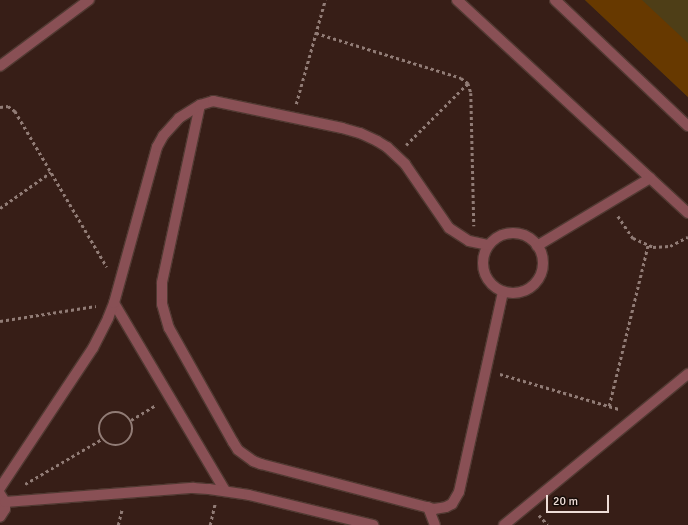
<!DOCTYPE html>
<html>
<head>
<meta charset="utf-8">
<style>
	body { margin:0 }
	#map { position:relative; width:688px; height:525px; overflow:hidden; background:#371e17; font-family:Signika,sans-serif }
	div>[style] { position:absolute }
	.green>* { inset:0; background:#4e3e17 }
	.building>* { inset:0; background:#673900 }
	.path>* { height:2.5px; margin-top:-1.25px; transform-origin:0; background:repeating-linear-gradient(90deg,#917c76 0 3px,transparent 0 6px) }
	.path>.ring { margin:-1.25px; padding:0; box-sizing:content-box; background:none; border:2.5px solid #917c76; border-radius:50% }
	.roads { filter:drop-shadow(1px 0 #513932) drop-shadow(-1px 0 #513932) drop-shadow(0 1px #513932) drop-shadow(0 -1px #513932) }
	.minor>* { height:10px; margin:-5px; padding:0 5px; transform-origin:5px; border-radius:5px; background:#895055 }
	.minor>.ring { margin:-5px; padding:0; box-sizing:content-box; background:none; border:10px solid #895055; border-radius:50% }
	span { translate:-50% -50%; white-space:nowrap; text-align:center; line-height:1.15; -webkit-text-stroke:3px #160c08; paint-order:stroke }
	.scale { position:absolute; left:546px; top:495px; width:63px; height:18px; box-sizing:border-box; border:2px solid #eeddd7; border-top:0; padding-left:5px; font-size:12px; line-height:14px; white-space:nowrap; color:#eeddd7; -webkit-text-stroke:3px #160c08; paint-order:stroke }
</style>
</head>
<body>
<div id="map">
	<div class="green">
		<div style="clip-path:polygon(585px 0,688px 0,688px 97px)"></div>
	</div>
	<div class="building">
		<div style="clip-path:polygon(585px 0,642px 0,688px 43px,688px 97px)"></div>
	</div>
	<div class="path">
		<div style="left:316px;top:33px;width:152px;rotate:17.2deg"></div>
		<div style="left:461px;top:78px;width:9px;rotate:36deg"></div>
		<div style="left:468px;top:83px;width:10px;rotate:73deg"></div>
		<div style="left:471px;top:93px;width:133px;rotate:88.7deg"></div>
		<div style="left:296px;top:104px;width:108px;rotate:-74.4deg"></div>
		<div style="left:0;top:107px;width:8px;rotate:-7deg"></div>
		<div style="left:8px;top:106px;width:9px;rotate:36deg"></div>
		<div style="left:15px;top:111px;width:181px;rotate:59.5deg"></div>
		<div style="left:406px;top:145px;width:88px;rotate:-45deg"></div>
		<div style="left:0;top:208px;width:62px;rotate:-35.2deg"></div>
		<div style="left:618px;top:216px;width:27px;rotate:56deg"></div>
		<div style="left:633px;top:238px;width:22px;rotate:24deg"></div>
		<div style="left:653px;top:247px;width:17px;rotate:-3deg"></div>
		<div style="left:670px;top:246px;width:20px;rotate:-27deg"></div>
		<div style="left:0;top:321px;width:97px;rotate:-8.9deg"></div>
		<div style="left:500px;top:374px;width:124px;rotate:16.4deg"></div>
		<div style="left:609px;top:406px;width:166px;rotate:-76.4deg"></div>
		<div class="ring" style="left:99px;top:412px;width:31.5px;height:31.5px"></div>
		<div style="left:131px;top:420px;width:29px;rotate:-31deg"></div>
		<div style="left:25px;top:484px;width:89px;rotate:-30.3deg"></div>
		<div style="left:539px;top:515px;width:13px;rotate:48deg"></div>
		<div style="left:118px;top:525px;width:16px;rotate:-76deg"></div>
		<div style="left:210px;top:525px;width:22px;rotate:-77deg"></div>
	</div>
	<div class="roads">
		<div class="minor">
			<div style="left:457px;top:0;width:314px;rotate:42.7deg"></div>
			<div style="left:555px;top:0;width:183px;rotate:43.5deg"></div>
			<div style="left:0;top:66px;width:111px;rotate:-36.6deg"></div>
			<div style="left:200px;top:105px;width:182px;rotate:102.1deg"></div>
			<div style="left:162px;top:283px;width:21px;rotate:90deg"></div>
			<div style="left:162px;top:304px;width:25px;rotate:74deg"></div>
			<div style="left:169px;top:328px;width:131px;rotate:60.7deg"></div>
			<div style="left:233px;top:442px;width:9px;rotate:58deg"></div>
			<div style="left:238px;top:450px;width:19px;rotate:36deg"></div>
			<div style="left:253px;top:461px;width:9px;rotate:21deg"></div>
			<div style="left:261px;top:464px;width:179px;rotate:14.6deg"></div>
			<div style="left:434px;top:509px;width:12px;rotate:-9deg"></div>
			<div style="left:446px;top:507px;width:7px;rotate:-27deg"></div>
			<div style="left:452px;top:504px;width:14px;rotate:-60deg"></div>
			<div style="left:459px;top:492px;width:205px;rotate:-77.6deg"></div>
			<div class="ring" style="left:483px;top:233px;width:50px;height:50px"></div>
			<div style="left:537px;top:246px;width:132px;rotate:-31deg"></div>
			<div style="left:114px;top:303px;width:218px;rotate:59.4deg"></div>
			<div style="left:0;top:488px;width:168px;rotate:-56.4deg"></div>
			<div style="left:93px;top:348px;width:34px;rotate:-63deg"></div>
			<div style="left:108px;top:318px;width:16px;rotate:-68deg"></div>
			<div style="left:114px;top:303px;width:162px;rotate:-74.6deg"></div>
			<div style="left:157px;top:147px;width:13px;rotate:-61deg"></div>
			<div style="left:163px;top:136px;width:24px;rotate:-48deg"></div>
			<div style="left:179px;top:118px;width:25px;rotate:-32deg"></div>
			<div style="left:200px;top:105px;width:14px;rotate:-17deg"></div>
			<div style="left:213px;top:101px;width:132px;rotate:11.8deg"></div>
			<div style="left:342px;top:128px;width:19px;rotate:16deg"></div>
			<div style="left:360px;top:133px;width:19px;rotate:25deg"></div>
			<div style="left:377px;top:141px;width:12px;rotate:31deg"></div>
			<div style="left:387px;top:147px;width:25px;rotate:43deg"></div>
			<div style="left:405px;top:164px;width:78px;rotate:55.5deg"></div>
			<div style="left:449px;top:228px;width:24px;rotate:33deg"></div>
			<div style="left:469px;top:241px;width:19px;rotate:12deg"></div>
			<div style="left:0;top:494px;width:9px;rotate:58deg"></div>
			<div style="left:5px;top:502px;width:7px;rotate:90deg"></div>
			<div style="left:5px;top:509px;width:9px;rotate:122deg"></div>
			<div style="left:5px;top:502px;width:189px;rotate:-4.3deg"></div>
			<div style="left:193px;top:488px;width:16px;rotate:4deg"></div>
			<div style="left:209px;top:489px;width:40px;rotate:8.5deg"></div>
			<div style="left:249px;top:495px;width:128px;rotate:13.6deg"></div>
			<div style="left:428px;top:507px;width:19px;rotate:69deg"></div>
			<div style="left:504px;top:525px;width:238px;rotate:-39.4deg"></div>
		</div>
	</div>
	<div class="scale">20 m</div>
</div>
</body>
</html>
